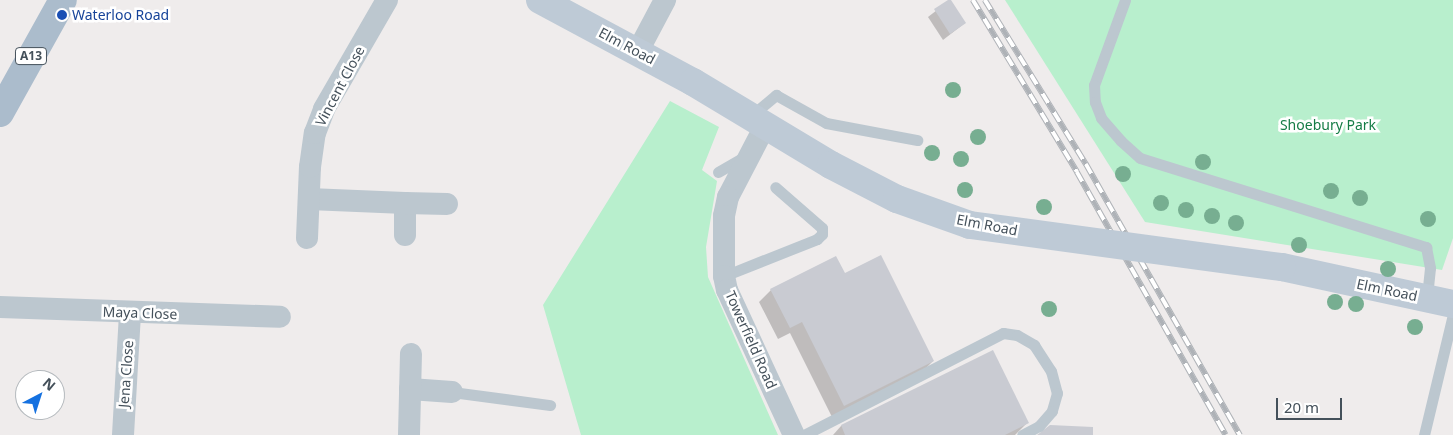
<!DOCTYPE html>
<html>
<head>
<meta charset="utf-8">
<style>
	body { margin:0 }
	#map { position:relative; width:1453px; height:435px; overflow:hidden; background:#efecec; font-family:"Noto Sans",sans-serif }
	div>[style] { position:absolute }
	.green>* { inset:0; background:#b8efcd }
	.shadow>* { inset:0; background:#0003 }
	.building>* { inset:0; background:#c9cbd2 }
	.lane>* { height:11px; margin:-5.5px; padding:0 5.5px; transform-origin:5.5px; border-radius:5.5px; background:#bcc7cf }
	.street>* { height:22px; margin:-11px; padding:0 11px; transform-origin:11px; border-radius:11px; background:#bcc7cf }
	.secondary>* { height:28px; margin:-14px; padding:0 14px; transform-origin:14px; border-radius:14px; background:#becad6 }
	.primary>* { height:28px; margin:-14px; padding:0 14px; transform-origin:14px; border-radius:14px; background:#abbccc }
	.rail>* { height:5.5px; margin-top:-2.75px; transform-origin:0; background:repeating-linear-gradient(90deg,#fff 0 11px,#aeb2b7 0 22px); box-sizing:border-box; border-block:1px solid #aeb2b7 }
	.secondary-bridge>* { height:28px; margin:-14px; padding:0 14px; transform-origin:14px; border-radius:14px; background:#becad6 }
	.trees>* { width:16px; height:16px; margin:-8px; border-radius:50%; background:#77ae91 }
	.dots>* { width:14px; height:14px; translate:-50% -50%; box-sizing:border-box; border:2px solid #fff; border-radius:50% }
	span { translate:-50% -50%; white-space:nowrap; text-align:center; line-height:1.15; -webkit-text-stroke:5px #fff; paint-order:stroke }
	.shield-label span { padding:1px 4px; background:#fff; border:1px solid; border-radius:4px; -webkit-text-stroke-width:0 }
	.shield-label { font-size:12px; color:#44505a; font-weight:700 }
	.transit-label { font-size:14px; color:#164399 }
	.left { translate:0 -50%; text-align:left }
	.street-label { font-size:14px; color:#44505a }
	.park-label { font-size:14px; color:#157c46 }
	.north { position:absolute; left:15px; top:370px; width:50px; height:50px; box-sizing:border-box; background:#fff; border:1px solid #b4b9bd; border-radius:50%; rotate:40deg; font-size:14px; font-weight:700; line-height:20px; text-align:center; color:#44505a }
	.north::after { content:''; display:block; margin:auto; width:18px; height:22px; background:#1571e0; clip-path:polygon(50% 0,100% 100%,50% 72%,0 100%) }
	.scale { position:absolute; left:1276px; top:398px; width:66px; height:22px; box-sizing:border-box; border:2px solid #44505a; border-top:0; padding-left:6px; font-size:15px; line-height:18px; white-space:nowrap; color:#44505a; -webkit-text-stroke:4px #fff; paint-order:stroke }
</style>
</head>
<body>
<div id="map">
	<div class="green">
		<div style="clip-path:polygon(1005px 0,1453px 0,1453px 238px,1442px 270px,1145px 222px)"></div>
		<div style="clip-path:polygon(670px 101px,719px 127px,702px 170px,717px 181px,706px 247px,708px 277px,778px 435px,581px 435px,543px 305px)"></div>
	</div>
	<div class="shadow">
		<div style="clip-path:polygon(950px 0,965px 23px,943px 40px,928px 17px)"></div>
		<div style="clip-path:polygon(844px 275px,933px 361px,921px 373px,832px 417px,790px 333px,778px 339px,759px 302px,771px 290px)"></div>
		<div style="clip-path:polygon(992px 352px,1027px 423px,1015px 435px,833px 435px,841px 426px)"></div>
	</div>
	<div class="building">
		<div style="clip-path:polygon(948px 0,951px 0,966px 23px,950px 34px,934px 9px)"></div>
		<div style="clip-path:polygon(881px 255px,934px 361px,844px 406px,802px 322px,790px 328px,770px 289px,836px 256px,845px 273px)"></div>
		<div style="clip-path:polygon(993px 350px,1029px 423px,1005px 435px,845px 435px,841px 425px)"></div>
		<div style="clip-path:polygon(1050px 425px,1093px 427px,1093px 435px,1037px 435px)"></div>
	</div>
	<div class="lane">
		<div style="left:1125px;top:0;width:90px;rotate:110deg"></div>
		<div style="left:1094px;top:85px;width:17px;rotate:87deg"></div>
		<div style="left:1095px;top:102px;width:17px;rotate:69deg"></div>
		<div style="left:1101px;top:118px;width:30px;rotate:49deg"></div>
		<div style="left:1121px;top:141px;width:25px;rotate:42deg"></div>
		<div style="left:1140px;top:158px;width:300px;rotate:17.3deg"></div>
		<div style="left:1426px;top:247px;width:21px;rotate:79deg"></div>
		<div style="left:1430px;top:268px;width:31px;rotate:96deg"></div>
		<div style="left:751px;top:116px;width:33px;rotate:-40deg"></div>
		<div style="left:776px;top:95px;width:57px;rotate:29.2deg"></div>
		<div style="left:826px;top:123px;width:93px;rotate:10.6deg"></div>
		<div style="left:718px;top:172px;width:30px;rotate:-30deg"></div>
		<div style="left:724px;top:276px;width:100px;rotate:-21.7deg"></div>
		<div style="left:817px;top:239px;width:7px;rotate:-45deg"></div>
		<div style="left:822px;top:234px;width:6px;rotate:-90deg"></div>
		<div style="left:822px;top:228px;width:62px;rotate:-138.9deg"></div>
		<div style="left:452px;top:392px;width:99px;rotate:7.6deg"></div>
		<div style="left:804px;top:435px;width:224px;rotate:-27.1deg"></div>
		<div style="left:1003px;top:333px;width:14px;rotate:8deg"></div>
		<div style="left:1017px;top:335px;width:20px;rotate:30deg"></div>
		<div style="left:1034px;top:345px;width:31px;rotate:57deg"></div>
		<div style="left:1051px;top:371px;width:23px;rotate:75deg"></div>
		<div style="left:1057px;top:393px;width:19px;rotate:106deg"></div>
		<div style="left:1052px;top:411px;width:20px;rotate:131deg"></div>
		<div style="left:1039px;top:426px;width:19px;rotate:152deg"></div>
		<div style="left:1424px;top:435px;width:124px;rotate:-76.5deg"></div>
	</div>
	<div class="street">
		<div style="left:638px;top:51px;width:58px;rotate:-62.1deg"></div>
		<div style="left:765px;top:126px;width:80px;rotate:117.5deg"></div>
		<div style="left:728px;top:197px;width:19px;rotate:102deg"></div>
		<div style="left:724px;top:216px;width:60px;rotate:90deg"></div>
		<div style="left:724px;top:276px;width:14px;rotate:78deg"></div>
		<div style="left:727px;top:290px;width:160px;rotate:65.2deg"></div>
		<div style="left:309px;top:199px;width:96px;rotate:2.4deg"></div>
		<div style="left:405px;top:203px;width:32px;rotate:90deg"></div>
		<div style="left:405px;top:203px;width:42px;rotate:1.4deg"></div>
		<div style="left:307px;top:238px;width:71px;rotate:-87.6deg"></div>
		<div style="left:310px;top:167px;width:34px;rotate:-82deg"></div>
		<div style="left:315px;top:133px;width:26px;rotate:-69deg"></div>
		<div style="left:324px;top:109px;width:126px;rotate:-60deg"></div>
		<div style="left:0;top:307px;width:280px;rotate:2deg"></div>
		<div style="left:410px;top:389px;width:42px;rotate:4.1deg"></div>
		<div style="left:123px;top:435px;width:122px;rotate:-86.7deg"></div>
		<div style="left:409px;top:435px;width:81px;rotate:-88.6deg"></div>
	</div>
	<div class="secondary">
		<div style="left:540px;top:0;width:174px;rotate:28.2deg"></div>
		<div style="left:693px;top:82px;width:161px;rotate:31deg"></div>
		<div style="left:831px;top:165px;width:74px;rotate:27.3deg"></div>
		<div style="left:897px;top:199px;width:77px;rotate:19.6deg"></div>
		<div style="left:1282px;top:267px;width:175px;rotate:12.2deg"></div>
	</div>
	<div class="primary">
		<div style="left:0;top:113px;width:129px;rotate:-60.9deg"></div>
	</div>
	<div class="rail">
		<div style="left:973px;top:0;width:201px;rotate:58.8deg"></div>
		<div style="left:1077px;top:172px;width:302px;rotate:60.5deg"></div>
		<div style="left:985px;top:0;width:193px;rotate:58.4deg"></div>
		<div style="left:1086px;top:164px;width:312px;rotate:60.4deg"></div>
	</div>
	<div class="secondary-bridge">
		<div style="left:970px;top:225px;width:315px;rotate:7.7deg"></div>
	</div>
	<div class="trees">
		<div style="left:953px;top:90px"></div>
		<div style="left:978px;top:137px"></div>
		<div style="left:932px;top:153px"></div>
		<div style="left:961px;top:159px"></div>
		<div style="left:1203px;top:162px"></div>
		<div style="left:1123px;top:174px"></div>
		<div style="left:965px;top:190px"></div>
		<div style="left:1331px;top:191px"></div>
		<div style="left:1360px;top:198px"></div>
		<div style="left:1161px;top:203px"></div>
		<div style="left:1044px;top:207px"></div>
		<div style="left:1186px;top:210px"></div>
		<div style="left:1212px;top:216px"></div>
		<div style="left:1428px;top:219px"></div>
		<div style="left:1236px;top:223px"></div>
		<div style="left:1299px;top:245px"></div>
		<div style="left:1388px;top:269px"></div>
		<div style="left:1335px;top:302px"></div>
		<div style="left:1356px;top:304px"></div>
		<div style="left:1049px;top:309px"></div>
		<div style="left:1415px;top:327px"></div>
	</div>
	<div class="dots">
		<div style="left:62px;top:15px;background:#1a4fb4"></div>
	</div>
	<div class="shield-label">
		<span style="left:31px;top:56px">A13</span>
	</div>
	<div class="transit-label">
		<span class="left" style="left:72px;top:15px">Waterloo Road</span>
	</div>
	<div class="street-label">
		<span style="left:627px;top:46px;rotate:28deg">Elm Road</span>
		<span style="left:340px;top:86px;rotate:-62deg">Vincent Close</span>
		<span style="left:987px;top:225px;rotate:11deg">Elm Road</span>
		<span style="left:1387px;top:290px;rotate:12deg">Elm Road</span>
		<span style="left:140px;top:313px;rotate:2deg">Maya Close</span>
		<span style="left:751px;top:340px;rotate:66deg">Towerfield Road</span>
		<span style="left:126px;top:374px;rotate:-86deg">Jena Close</span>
	</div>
	<div class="park-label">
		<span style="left:1328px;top:125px">Shoebury Park</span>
	</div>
	<div class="north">N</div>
	<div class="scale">20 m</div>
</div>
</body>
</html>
